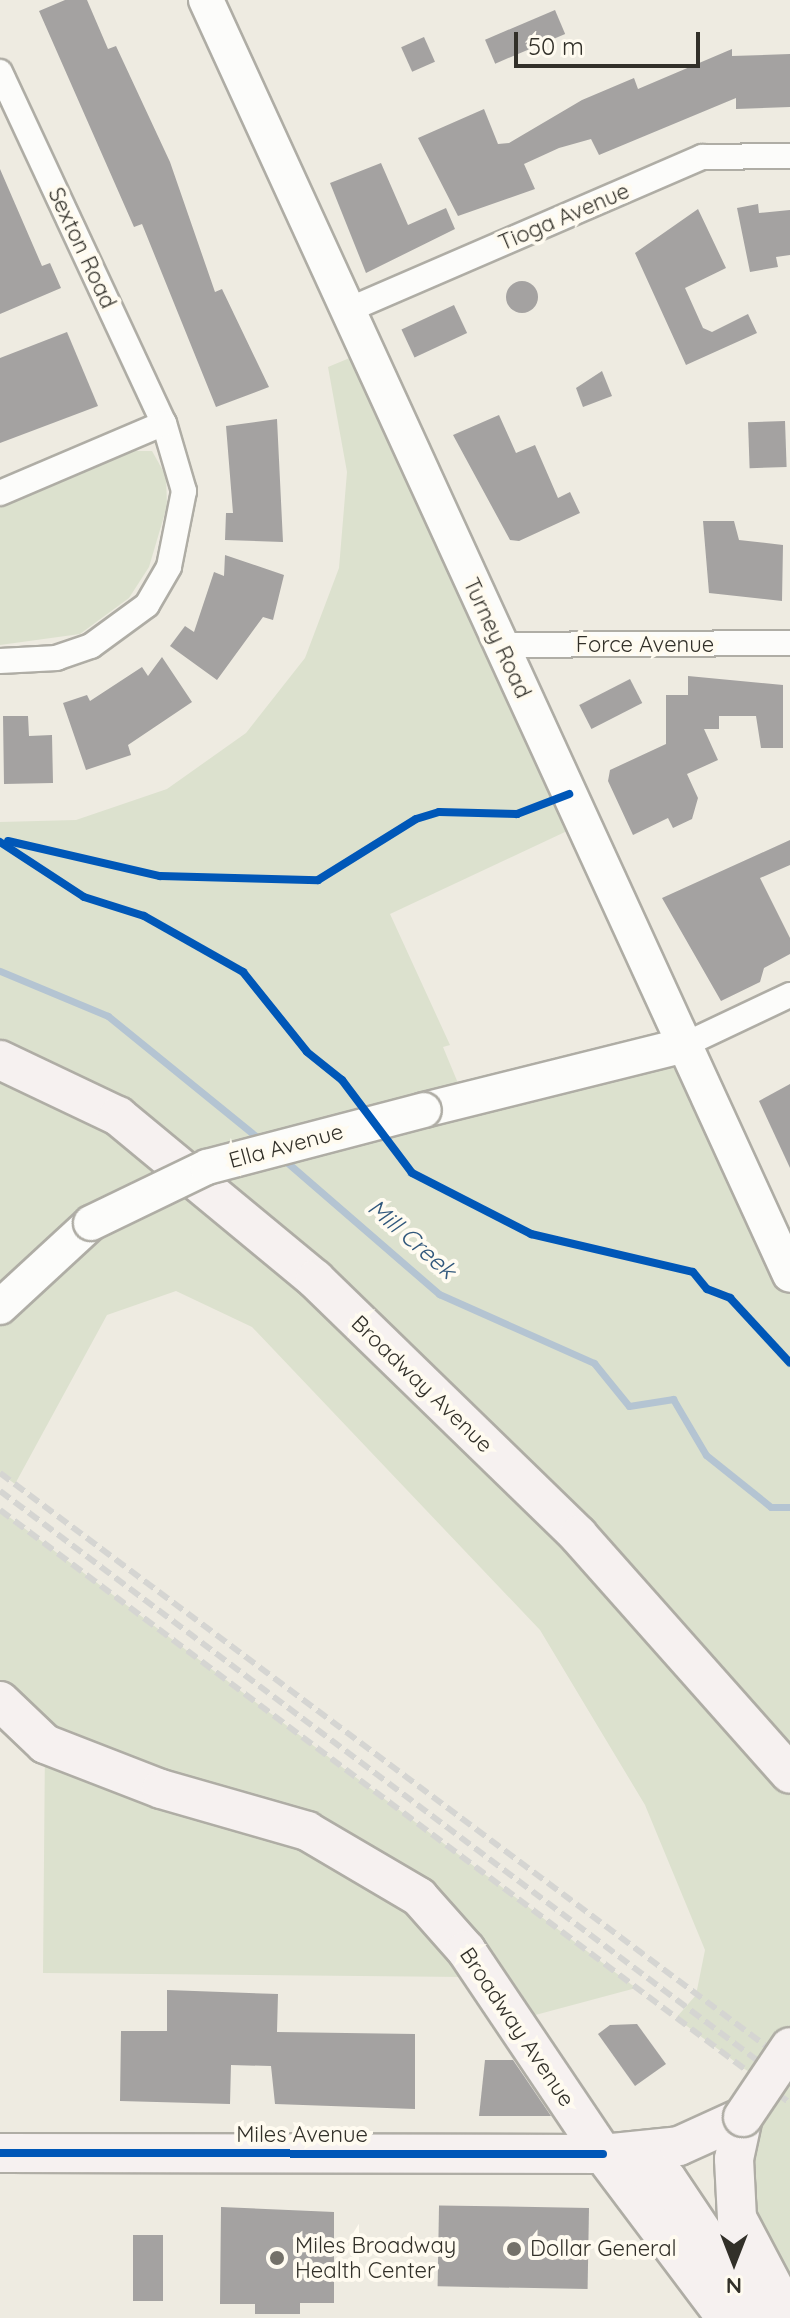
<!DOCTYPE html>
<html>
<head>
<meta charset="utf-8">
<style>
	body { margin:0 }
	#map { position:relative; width:790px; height:2318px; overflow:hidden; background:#eeebe1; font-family:Quicksand,sans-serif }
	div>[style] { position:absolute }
	.green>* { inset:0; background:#dce1ce }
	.stream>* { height:7px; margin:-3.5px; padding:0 3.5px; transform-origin:3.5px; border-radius:3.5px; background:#b4c4d2 }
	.building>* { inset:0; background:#a4a2a1; transform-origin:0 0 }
	.round { border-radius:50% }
	.roads { filter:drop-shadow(2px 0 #afada5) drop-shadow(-2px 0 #afada5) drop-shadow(0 2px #afada5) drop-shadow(0 -2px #afada5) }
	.street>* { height:24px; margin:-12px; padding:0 12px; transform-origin:12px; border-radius:12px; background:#fcfcfa }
	.secondary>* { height:34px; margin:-17px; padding:0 17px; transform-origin:17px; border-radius:17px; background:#fcfcfa }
	.primary>* { height:38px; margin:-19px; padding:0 19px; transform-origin:19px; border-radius:19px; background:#f6f1f0 }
	.rail>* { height:6px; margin-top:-3px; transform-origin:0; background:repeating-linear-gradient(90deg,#d5d5d2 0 12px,transparent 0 18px) }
	.bridges { filter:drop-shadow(2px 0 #afada5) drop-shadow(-2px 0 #afada5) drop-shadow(0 2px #afada5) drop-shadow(0 -2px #afada5) }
	.secondary-bridge>* { height:34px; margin:-17px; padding:0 17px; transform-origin:17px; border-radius:17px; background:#fcfcfa }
	.primary-bridge>* { height:38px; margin:-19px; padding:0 19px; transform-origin:19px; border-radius:19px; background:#f6f1f0 }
	.cycleway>* { height:8px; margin:-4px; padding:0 4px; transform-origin:4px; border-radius:4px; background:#0057b8 }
	.dots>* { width:22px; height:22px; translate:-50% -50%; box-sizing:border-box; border:4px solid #fffbf0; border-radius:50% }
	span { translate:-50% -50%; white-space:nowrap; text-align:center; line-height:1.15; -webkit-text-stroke:8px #fffbf0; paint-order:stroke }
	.street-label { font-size:22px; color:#323029 }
	.poi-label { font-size:22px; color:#323029 }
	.left { translate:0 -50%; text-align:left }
	.water-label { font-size:24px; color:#31587c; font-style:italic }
	.north { position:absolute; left:694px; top:2222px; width:80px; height:80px; -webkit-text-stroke:6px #fffbf0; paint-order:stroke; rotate:180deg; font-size:22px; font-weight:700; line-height:32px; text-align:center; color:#323029 }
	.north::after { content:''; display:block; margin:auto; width:28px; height:36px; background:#323029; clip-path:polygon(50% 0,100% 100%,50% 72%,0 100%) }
	.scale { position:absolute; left:514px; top:32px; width:186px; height:36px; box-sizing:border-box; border:4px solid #323029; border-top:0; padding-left:10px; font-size:24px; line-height:28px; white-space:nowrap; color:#323029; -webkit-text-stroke:6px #fffbf0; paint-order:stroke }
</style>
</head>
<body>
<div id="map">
	<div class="green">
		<div style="clip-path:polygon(364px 352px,582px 824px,390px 914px,450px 1045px,443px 1047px,465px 1100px,684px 1045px,790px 1275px,790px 2318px,737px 2218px,765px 2084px,676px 2018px,696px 1995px,705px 1950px,645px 1805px,540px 1630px,252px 1327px,176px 1291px,107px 1315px,15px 1484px,0 1473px,0 822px,76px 820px,167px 789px,246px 733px,305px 658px,339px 568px,347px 472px,328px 367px)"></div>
		<div style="clip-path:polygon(125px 451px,152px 451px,166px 476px,167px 506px,149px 567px,129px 598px,80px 634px,0 645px,0 508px)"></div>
		<div style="clip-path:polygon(0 1510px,636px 1988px,513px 2021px,466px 1977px,43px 1973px,45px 1744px,0 1701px)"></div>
	</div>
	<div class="stream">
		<div style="left:0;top:971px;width:117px;rotate:22.6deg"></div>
		<div style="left:108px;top:1016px;width:201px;rotate:39.1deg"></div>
		<div style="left:282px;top:1158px;width:208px;rotate:40.9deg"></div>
		<div style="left:439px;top:1294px;width:170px;rotate:24deg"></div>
		<div style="left:594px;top:1363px;width:55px;rotate:50.9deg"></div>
		<div style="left:629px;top:1406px;width:45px;rotate:-9deg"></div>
		<div style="left:673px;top:1399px;width:65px;rotate:59.5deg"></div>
		<div style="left:706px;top:1455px;width:83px;rotate:38.7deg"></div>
		<div style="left:771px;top:1507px;width:19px"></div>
	</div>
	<div class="building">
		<div style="clip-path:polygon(65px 0,87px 0,108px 49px,116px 46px,170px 162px,215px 292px,222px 289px,269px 387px,216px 407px,142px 224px,134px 227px,39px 11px)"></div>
		<div style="left:555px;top:10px;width:26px;height:76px;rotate:67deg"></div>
		<div style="left:424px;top:37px;width:27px;height:25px;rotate:66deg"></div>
		<div style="clip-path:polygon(732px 49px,732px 56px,790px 54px,790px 107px,736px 109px,736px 98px,599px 155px,591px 139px,559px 148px,524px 164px,535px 189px,458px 216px,418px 138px,484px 109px,498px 144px,509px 143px,582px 100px,634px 78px,638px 89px)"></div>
		<div style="clip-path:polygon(381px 163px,408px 225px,446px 208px,455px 229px,366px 273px,330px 183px)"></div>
		<div style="clip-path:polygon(0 169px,42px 266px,50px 263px,61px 288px,0 314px)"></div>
		<div style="clip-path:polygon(758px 204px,759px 213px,790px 210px,790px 255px,776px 257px,778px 267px,750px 272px,737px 208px)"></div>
		<div style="clip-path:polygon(698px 209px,726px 268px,685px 288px,703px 328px,712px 332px,748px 314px,757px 333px,686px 365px,635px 253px)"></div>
		<div class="round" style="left:506px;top:281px;width:32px;height:32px"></div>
		<div style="left:454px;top:305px;width:31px;height:58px;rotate:65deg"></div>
		<div style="clip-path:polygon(67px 332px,98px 406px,0 443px,0 358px)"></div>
		<div style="clip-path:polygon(602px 371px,612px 396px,583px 407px,576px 388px)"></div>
		<div style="clip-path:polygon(499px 415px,516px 453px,535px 445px,558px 498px,570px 492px,580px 513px,519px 541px,510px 540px,453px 435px)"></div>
		<div style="clip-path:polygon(277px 419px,283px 542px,225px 540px,226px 513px,233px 513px,226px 426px)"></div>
		<div style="left:785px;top:421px;width:46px;height:37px;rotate:88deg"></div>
		<div style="clip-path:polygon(703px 521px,734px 521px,739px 540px,783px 545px,782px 601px,709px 593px)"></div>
		<div style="clip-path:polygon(225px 555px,284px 575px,273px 620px,263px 617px,217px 680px,170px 646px,185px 626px,194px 632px,214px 572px,224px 576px)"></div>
		<div style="clip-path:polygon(162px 657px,192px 702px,128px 745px,131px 755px,86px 770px,63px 703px,87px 695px,90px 701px,142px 667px,148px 676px)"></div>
		<div style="clip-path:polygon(688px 676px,783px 685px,783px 748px,761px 748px,756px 716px,719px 716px,719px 729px,704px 729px,718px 760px,687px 774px,698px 798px,692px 819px,673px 828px,668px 818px,633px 835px,608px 781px,610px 770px,666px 744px,666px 695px,688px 695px)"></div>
		<div style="left:630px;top:679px;width:27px;height:57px;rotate:63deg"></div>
		<div style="clip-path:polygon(3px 716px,28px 716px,29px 736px,52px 735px,53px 783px,4px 784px)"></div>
		<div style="clip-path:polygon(790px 840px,790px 865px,760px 878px,790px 938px,790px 954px,764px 968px,760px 982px,721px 1001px,662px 898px)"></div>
		<div style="clip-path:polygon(790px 1084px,790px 1168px,759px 1101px)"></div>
		<div style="clip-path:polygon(167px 1990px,278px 1994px,277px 2032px,415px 2034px,415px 2109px,275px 2104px,271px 2066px,231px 2065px,230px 2104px,120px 2101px,121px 2031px,167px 2031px)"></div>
		<div style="clip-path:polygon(637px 2024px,666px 2064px,635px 2086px,598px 2034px,610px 2025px)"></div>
		<div style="clip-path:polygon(485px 2060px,513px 2060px,551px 2116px,479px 2116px)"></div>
		<div style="clip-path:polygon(221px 2207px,334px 2212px,334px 2303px,300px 2303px,300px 2314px,255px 2314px,255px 2304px,220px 2304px)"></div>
		<div style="left:589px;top:2208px;width:81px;height:150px;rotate:91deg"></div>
		<div style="left:133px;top:2235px;width:30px;height:66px"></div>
	</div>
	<div class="roads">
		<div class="street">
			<div style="left:0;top:72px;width:387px;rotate:65deg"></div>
			<div style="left:164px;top:423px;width:71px;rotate:73.6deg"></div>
			<div style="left:184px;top:491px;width:77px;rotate:101.2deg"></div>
			<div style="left:169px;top:567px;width:44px;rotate:120.1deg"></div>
			<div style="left:147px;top:605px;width:69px;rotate:143.8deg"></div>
			<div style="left:91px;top:646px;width:36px;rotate:161deg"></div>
			<div style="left:57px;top:658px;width:57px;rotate:177deg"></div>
			<div style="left:346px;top:311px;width:388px;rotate:-23.4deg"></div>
			<div style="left:702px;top:157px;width:88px;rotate:-0.7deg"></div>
			<div style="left:0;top:493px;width:178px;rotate:-23.1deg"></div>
			<div style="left:500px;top:645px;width:290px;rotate:-0.4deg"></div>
			<div style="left:684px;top:1045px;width:117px;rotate:-25.3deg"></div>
		</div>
		<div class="secondary">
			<div style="left:206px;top:0;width:1402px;rotate:65.39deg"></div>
			<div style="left:424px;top:1110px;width:268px;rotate:-14deg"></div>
			<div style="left:0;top:1307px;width:124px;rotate:-42.7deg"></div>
		</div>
		<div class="primary">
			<div style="left:0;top:1060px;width:131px;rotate:25.4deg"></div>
			<div style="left:118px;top:1116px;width:256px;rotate:39.6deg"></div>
			<div style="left:315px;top:1279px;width:367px;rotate:44.2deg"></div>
			<div style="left:578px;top:1535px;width:319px;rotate:48.4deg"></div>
			<div style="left:0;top:1701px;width:62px;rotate:43.7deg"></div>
			<div style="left:45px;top:1744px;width:124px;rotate:21.2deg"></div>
			<div style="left:161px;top:1789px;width:152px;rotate:16deg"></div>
			<div style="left:307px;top:1831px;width:130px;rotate:30.5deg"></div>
			<div style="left:419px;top:1897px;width:71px;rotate:48.4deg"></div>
			<div style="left:466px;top:1950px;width:246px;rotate:56.1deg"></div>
			<div style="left:603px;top:2154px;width:205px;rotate:53.1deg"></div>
			<div style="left:743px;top:2117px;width:43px;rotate:102.1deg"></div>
			<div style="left:734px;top:2159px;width:59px;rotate:87.1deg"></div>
			<div style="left:737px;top:2218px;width:113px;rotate:62.1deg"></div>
			<div style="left:0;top:2153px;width:603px;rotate:0.1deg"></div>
			<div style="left:603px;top:2154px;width:76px;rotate:-6deg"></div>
			<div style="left:679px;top:2146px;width:70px;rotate:-24.4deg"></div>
			<div style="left:614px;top:2157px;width:57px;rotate:22.5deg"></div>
			<div style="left:667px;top:2179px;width:167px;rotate:56.2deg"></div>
		</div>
	</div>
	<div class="rail">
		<div style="left:0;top:1473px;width:987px;rotate:36.8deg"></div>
		<div style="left:0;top:1491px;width:988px;rotate:36.94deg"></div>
		<div style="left:0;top:1510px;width:988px;rotate:36.89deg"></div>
	</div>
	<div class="bridges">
		<div class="secondary-bridge">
			<div style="left:91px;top:1223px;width:129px;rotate:-25.8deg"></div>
			<div style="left:207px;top:1167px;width:224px;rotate:-14.7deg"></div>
		</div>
		<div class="primary-bridge">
			<div style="left:743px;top:2117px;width:84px;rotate:-56.1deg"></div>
		</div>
	</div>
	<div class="cycleway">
		<div style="left:8px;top:841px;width:156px;rotate:13deg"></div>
		<div style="left:160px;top:876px;width:158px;rotate:1.5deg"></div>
		<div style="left:318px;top:880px;width:115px;rotate:-31.9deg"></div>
		<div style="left:416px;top:819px;width:24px;rotate:-17deg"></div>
		<div style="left:439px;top:812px;width:78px;rotate:1.5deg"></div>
		<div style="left:517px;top:814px;width:56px;rotate:-21deg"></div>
		<div style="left:0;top:842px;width:100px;rotate:33.2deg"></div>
		<div style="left:84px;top:897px;width:63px;rotate:17.6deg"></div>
		<div style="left:144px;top:916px;width:114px;rotate:29.5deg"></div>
		<div style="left:243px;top:972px;width:102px;rotate:51.3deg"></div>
		<div style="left:307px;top:1052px;width:45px;rotate:38.7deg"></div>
		<div style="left:342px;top:1080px;width:116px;rotate:53deg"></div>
		<div style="left:412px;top:1173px;width:134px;rotate:27.1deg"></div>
		<div style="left:531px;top:1234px;width:166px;rotate:13.2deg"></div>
		<div style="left:693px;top:1272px;width:22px;rotate:51deg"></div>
		<div style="left:707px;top:1289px;width:25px;rotate:21deg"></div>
		<div style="left:730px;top:1298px;width:88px;rotate:47.3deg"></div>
		<div style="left:0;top:2153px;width:603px;rotate:0.1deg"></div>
	</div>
	<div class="dots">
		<div style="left:514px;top:2249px;background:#747169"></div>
		<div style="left:277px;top:2258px;background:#747169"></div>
	</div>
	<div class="street-label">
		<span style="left:564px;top:217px;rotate:-23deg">Tioga Avenue</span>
		<span style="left:82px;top:248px;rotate:65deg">Sexton Road</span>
		<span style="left:497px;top:638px;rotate:65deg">Turney Road</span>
		<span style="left:645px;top:645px">Force Avenue</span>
		<span style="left:286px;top:1146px;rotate:-15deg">Ella Avenue</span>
		<span style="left:422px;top:1384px;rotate:44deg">Broadway Avenue</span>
		<span style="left:517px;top:2027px;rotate:56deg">Broadway Avenue</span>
		<span style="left:302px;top:2135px">Miles Avenue</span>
	</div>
	<div class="poi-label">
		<span class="left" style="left:295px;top:2258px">Miles Broadway<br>Health Center</span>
		<span class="left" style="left:530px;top:2249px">Dollar General</span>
	</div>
	<div class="water-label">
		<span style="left:412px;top:1239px;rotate:41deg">Mill Creek</span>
	</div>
	<div class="north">N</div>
	<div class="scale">50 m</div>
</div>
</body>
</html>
